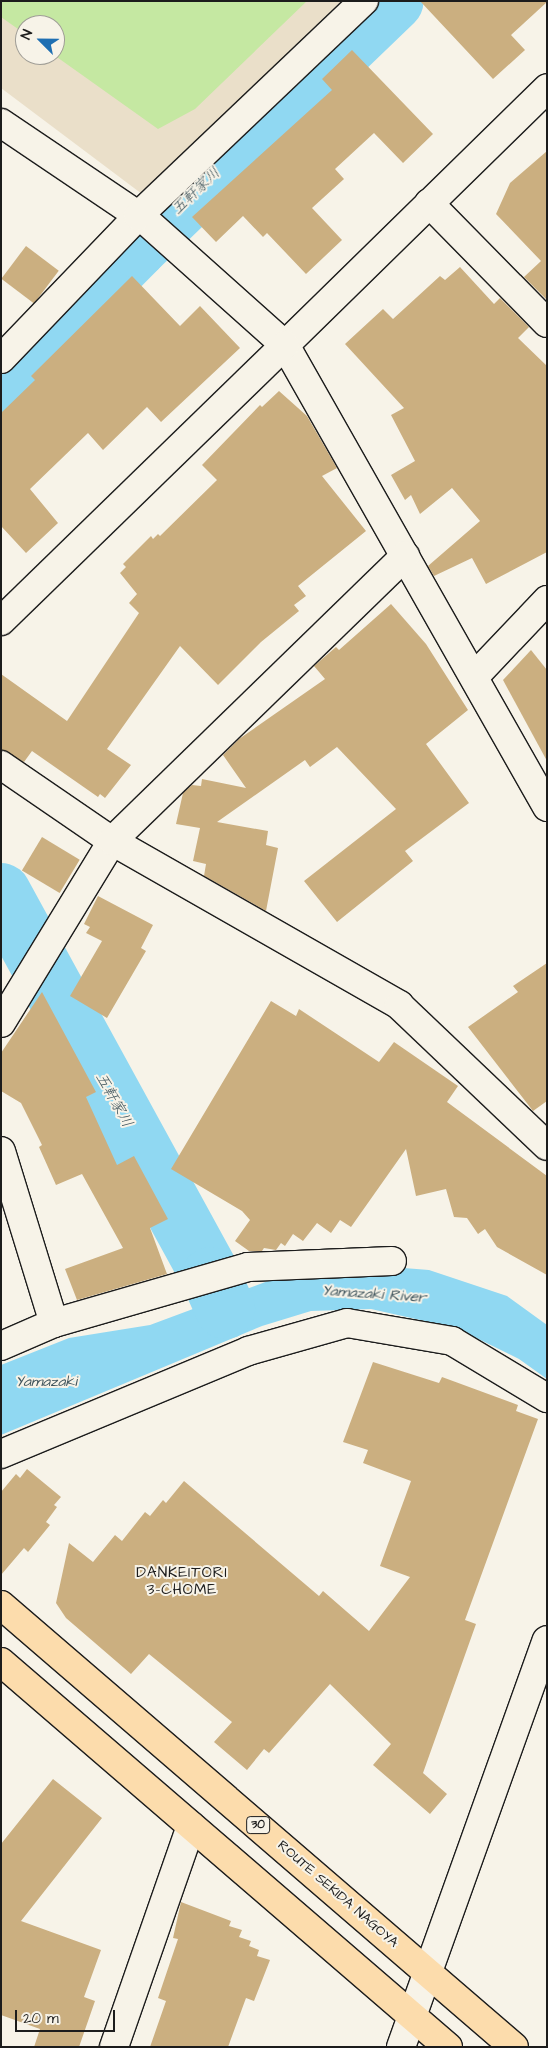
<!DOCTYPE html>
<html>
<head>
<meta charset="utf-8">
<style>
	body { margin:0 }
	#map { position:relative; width:548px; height:2048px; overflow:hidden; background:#f7f3e8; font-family:"Architects Daughter","Klee One",sans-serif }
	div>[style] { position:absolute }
	.built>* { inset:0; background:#eadfc9 }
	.green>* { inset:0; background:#c5e8a2 }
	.water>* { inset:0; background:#90d8f2 }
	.river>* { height:60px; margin:-30px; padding:0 30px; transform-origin:30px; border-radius:30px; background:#90d8f2 }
	.building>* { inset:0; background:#cbaf80; transform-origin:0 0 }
	.roads { filter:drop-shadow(1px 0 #1c1c1c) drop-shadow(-1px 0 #1c1c1c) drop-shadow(0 1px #1c1c1c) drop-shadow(0 -1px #1c1c1c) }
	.street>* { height:28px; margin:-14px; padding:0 14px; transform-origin:14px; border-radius:14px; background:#f7f3e8 }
	.secondary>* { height:28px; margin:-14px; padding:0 14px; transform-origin:14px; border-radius:14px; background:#f7f3e8 }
	.primary>* { height:28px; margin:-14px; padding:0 14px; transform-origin:14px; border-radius:14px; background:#fcdcac }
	span { translate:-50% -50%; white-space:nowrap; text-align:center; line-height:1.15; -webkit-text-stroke:4px #f7f3e8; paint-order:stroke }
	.shield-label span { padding:1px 4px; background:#f7f3e8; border:1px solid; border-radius:4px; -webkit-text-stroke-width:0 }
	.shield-label { font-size:12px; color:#1c1c1c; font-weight:700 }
	.street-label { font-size:14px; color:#1c1c1c }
	.water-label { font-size:15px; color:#3f545c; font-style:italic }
	.neighbourhood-label { font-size:15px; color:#1c1c1c; letter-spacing:1px }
	.frame { position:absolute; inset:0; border:2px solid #1c1c1c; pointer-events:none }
	.north { position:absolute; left:15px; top:15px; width:50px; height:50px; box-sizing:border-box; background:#f7f3e8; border:1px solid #9f9d96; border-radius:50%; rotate:293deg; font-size:14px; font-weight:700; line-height:20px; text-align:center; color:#1c1c1c }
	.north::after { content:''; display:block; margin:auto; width:18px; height:22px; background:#1f6fb2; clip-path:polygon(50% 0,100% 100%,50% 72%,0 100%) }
	.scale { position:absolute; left:15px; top:2010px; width:100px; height:22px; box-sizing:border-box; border:2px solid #1c1c1c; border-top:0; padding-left:6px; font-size:15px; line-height:18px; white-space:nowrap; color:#1c1c1c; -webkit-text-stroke:4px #f7f3e8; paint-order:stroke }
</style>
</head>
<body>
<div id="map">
	<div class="built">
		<div style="clip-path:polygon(evenodd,1px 1px,352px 1px,146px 197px,1px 88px,1px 1px,25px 25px,55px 25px,55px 55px,25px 55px,25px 25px)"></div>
	</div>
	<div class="green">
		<div style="clip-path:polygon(1px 1px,307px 1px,195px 109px,158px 129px,54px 55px,55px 25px,25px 25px,25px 34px,1px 17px)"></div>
	</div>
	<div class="water">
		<div style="clip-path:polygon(366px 1265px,429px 1270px,507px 1296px,547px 1325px,547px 1379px,519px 1359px,456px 1328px,371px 1309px,311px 1311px,262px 1326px,1px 1435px,1px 1365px,69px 1338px,150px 1325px,300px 1269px)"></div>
	</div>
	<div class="river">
		<div style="left:1px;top:385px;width:193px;rotate:-45.2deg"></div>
		<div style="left:137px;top:248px;width:356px;rotate:-43.9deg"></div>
		<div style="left:1px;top:893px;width:438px;rotate:61.3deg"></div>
		<div style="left:211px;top:1277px;width:35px;rotate:66deg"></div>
	</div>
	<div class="building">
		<div style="clip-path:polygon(420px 1px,547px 1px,547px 2px,511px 35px,525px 50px,493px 79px)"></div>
		<div style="clip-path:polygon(352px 50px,433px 134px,403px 163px,374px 133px,335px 169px,344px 179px,312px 208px,342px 240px,306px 274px,267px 233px,263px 237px,243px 216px,216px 242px,192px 217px,332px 90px,322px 79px)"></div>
		<div style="clip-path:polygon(547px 151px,547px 300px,524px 277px,541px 261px,496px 214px,510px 183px)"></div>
		<div style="left:26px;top:246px;width:41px;height:41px;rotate:37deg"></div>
		<div style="clip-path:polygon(460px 267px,494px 304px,500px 298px,529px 327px,518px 338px,547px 366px,547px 552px,486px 584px,472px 558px,434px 576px,428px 566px,480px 521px,452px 488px,420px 514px,411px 495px,405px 500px,391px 475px,415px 461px,391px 415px,404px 408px,345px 344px,383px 309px,393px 319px,440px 276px,445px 280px)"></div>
		<div style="clip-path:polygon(132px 276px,180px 326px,200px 306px,240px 348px,161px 422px,147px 407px,103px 450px,88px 433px,30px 489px,58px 523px,26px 553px,1px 526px,1px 413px,35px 380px,31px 376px)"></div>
		<div style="clip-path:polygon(279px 391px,307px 416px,337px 468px,322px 476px,366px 531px,298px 586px,306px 596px,294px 605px,299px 611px,261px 642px,218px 685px,180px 646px,107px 749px,131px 765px,105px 798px,100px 794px,98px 797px,32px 751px,24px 762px,1px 750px,1px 674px,67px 721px,139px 613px,129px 603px,137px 594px,120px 573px,126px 567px,123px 564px,151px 536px,153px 539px,158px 534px,160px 536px,217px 480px,202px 465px,260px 405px,262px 407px)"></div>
		<div style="clip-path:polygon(391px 604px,426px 644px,468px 710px,426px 744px,469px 803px,405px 851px,413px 861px,337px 922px,304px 881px,396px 809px,337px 747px,310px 767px,305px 760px,217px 822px,268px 831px,266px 845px,278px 848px,266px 911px,204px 876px,206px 864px,193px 861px,200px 828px,176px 824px,183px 793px,192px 785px,201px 786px,202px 779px,246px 788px,223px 755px,239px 739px,325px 679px,314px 666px,336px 647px,339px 650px)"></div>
		<div style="clip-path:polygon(531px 650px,547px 670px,547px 761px,503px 680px)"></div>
		<div style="left:42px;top:837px;width:44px;height:39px;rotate:31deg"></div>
		<div style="clip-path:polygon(98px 896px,153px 925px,141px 948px,146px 951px,107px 1018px,70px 996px,102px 941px,86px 933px,90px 927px,84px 924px)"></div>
		<div style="clip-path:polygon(547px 963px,547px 1101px,533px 1111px,468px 1027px,518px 992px,513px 986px)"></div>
		<div style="clip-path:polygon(42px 992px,96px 1092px,86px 1097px,117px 1165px,134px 1156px,168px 1219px,150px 1228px,167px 1274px,77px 1300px,65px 1269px,123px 1248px,82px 1174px,56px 1185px,39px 1147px,42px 1145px,21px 1103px,1px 1091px,1px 1053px)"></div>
		<div style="clip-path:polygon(271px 1001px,296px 1016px,299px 1009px,379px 1062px,394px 1042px,458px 1086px,447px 1102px,547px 1176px,547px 1275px,497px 1247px,485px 1229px,478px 1234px,467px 1218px,454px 1217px,446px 1189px,416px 1196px,406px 1149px,351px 1227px,340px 1220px,331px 1233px,317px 1223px,303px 1241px,293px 1234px,285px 1246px,281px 1243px,276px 1250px,264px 1248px,262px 1251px,249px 1251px,235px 1241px,250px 1220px,242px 1211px,171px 1169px)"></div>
		<div style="clip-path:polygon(373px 1362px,439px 1383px,442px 1377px,518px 1405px,516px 1411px,538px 1419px,465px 1620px,476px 1624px,423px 1773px,447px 1794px,430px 1814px,373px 1765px,391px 1744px,330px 1684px,269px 1753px,264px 1749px,247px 1770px,214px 1742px,232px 1722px,149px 1654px,131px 1674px,66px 1618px,56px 1603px,69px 1543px,93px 1562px,115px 1535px,122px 1541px,145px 1512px,150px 1516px,163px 1500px,166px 1503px,184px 1481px,319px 1596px,323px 1591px,369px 1631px,410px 1577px,380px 1566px,411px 1481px,363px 1463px,368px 1450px,343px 1442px)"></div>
		<div style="clip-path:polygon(27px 1469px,61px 1497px,54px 1505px,57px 1507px,46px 1522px,50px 1525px,28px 1552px,24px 1548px,1px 1575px,1px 1492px,16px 1474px,20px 1478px)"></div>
		<div style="clip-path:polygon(53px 1779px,102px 1818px,21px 1921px,101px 1950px,84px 1997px,95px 2001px,79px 2047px,34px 2047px,40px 2029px,1px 2015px,1px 1844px)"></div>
		<div style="clip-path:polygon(181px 1902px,231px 1921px,229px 1926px,242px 1930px,239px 1937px,251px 1941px,249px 1946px,259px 1950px,257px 1956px,270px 1960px,254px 2001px,246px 1998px,228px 2047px,150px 2047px,166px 2001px,158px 1998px,178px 1939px,173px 1938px)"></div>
	</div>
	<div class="roads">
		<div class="street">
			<div style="left:1px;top:123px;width:174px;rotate:34deg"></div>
			<div style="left:145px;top:220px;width:188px;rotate:41.8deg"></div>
			<div style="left:285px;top:345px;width:367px;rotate:-44.4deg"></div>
			<div style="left:429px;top:203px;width:168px;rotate:45.5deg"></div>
			<div style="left:285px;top:345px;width:531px;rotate:60.44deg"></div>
			<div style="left:1px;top:359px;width:198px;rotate:-46.2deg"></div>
			<div style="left:138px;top:216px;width:312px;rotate:-43.6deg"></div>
			<div style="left:474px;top:677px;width:106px;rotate:-46.5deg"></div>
			<div style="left:1px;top:765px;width:135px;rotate:34.4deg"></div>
			<div style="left:112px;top:841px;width:331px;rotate:29.7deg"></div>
			<div style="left:399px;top:1005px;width:204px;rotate:43.6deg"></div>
			<div style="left:1px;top:1023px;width:213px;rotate:-58.6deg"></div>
			<div style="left:112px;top:841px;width:409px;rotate:-44.2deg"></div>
			<div style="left:1px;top:1151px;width:180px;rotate:72.9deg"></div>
			<div style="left:1px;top:1346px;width:58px;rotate:-23.5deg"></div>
			<div style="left:54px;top:1323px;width:202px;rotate:-16.1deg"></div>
			<div style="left:248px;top:1267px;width:144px;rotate:-2.4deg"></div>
			<div style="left:1px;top:1454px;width:268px;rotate:-22.6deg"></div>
			<div style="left:248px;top:1351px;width:103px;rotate:-15.8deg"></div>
			<div style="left:347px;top:1323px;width:107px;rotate:9.7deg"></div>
			<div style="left:452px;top:1341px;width:111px;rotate:31deg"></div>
			<div style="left:114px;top:2047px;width:234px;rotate:-70.8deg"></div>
		</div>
		<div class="secondary">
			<div style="left:1px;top:621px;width:396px;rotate:-44.2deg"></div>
			<div style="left:401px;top:2047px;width:432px;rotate:-70.3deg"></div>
		</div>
		<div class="primary">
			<div style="left:1px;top:1605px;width:677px;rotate:40.75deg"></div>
			<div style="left:1px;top:1662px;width:590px;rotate:40.74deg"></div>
		</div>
	</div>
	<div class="shield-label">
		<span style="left:258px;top:1825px">30</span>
	</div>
	<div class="street-label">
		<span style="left:338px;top:1894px;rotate:41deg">ROUTE SEKIDA NAGOYA</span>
	</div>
	<div class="water-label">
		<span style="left:196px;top:191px;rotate:-44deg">五軒家川</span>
		<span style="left:114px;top:1100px;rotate:61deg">五軒家川</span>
		<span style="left:374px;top:1294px;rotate:4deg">Yamazaki River</span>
		<span style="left:46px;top:1382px">Yamazaki</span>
	</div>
	<div class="neighbourhood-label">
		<span style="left:182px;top:1581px">DANKEITORI<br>3-CHOME</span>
	</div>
	<div class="frame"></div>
	<div class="north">N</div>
	<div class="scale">20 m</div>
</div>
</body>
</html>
